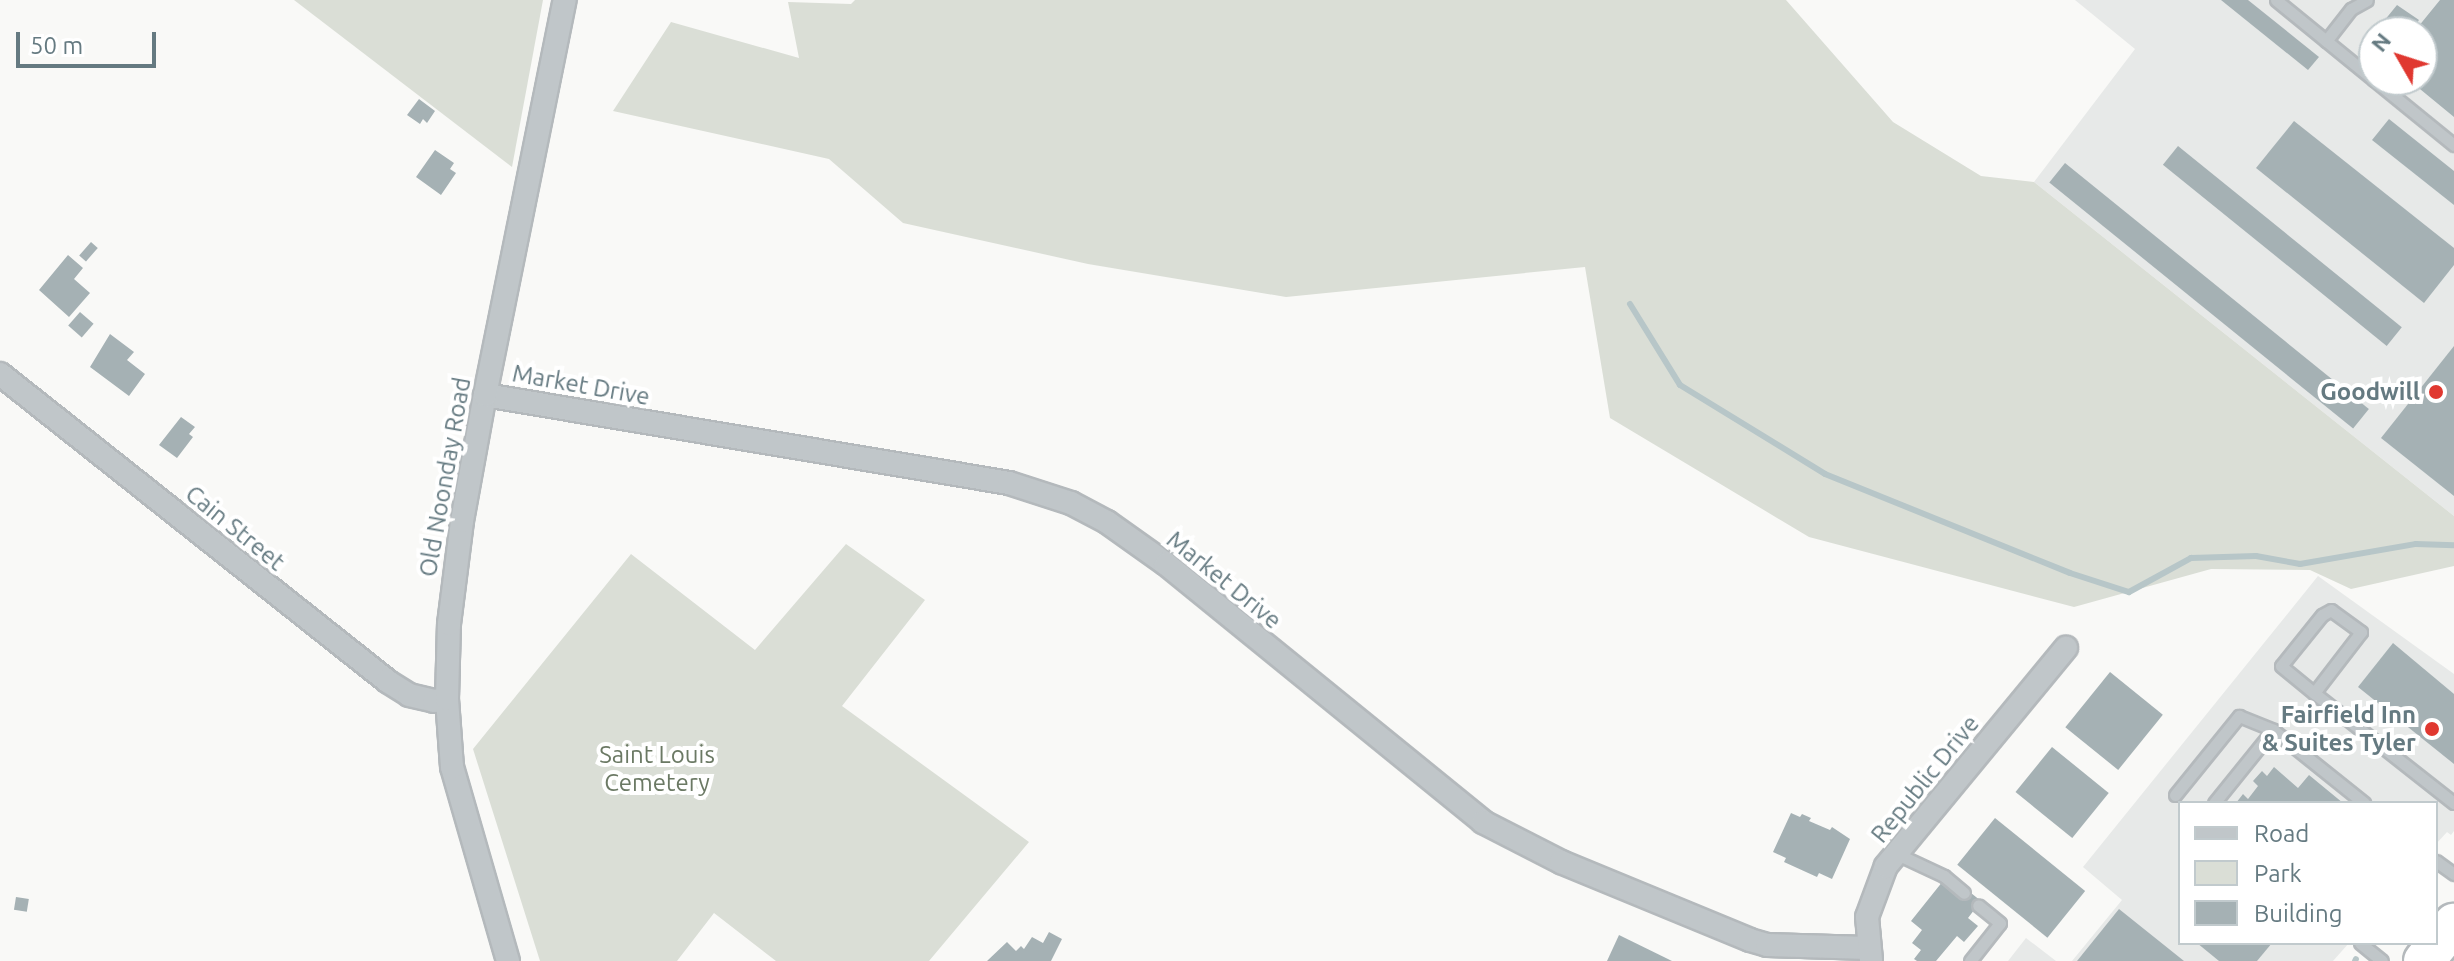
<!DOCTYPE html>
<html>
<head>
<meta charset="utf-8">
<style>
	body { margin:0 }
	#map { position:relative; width:2454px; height:961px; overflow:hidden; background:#f9f9f7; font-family:Ubuntu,sans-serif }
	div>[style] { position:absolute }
	.built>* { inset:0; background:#e7e9e8 }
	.green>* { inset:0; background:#daded6 }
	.stream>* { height:6px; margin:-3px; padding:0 3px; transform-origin:3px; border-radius:3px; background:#b7c6c8 }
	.building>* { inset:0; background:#a5b1b4; transform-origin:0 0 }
	.roads { filter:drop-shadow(2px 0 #b4b9bc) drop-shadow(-2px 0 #b4b9bc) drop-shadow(0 2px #b4b9bc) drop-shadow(0 -2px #b4b9bc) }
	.lane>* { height:11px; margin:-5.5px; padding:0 5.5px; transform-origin:5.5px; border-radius:5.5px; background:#c0c6c9 }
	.street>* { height:22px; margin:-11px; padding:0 11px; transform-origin:11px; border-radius:11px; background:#c0c6c9 }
	.highway>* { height:40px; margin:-20px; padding:0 20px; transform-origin:20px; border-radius:20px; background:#fff }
	.dots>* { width:22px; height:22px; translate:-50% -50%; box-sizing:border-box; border:4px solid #fff; border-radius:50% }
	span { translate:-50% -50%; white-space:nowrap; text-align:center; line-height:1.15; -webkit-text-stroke:8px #fff; paint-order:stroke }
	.street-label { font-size:24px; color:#657a81 }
	.poi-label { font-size:24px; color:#657a81; font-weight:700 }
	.right { translate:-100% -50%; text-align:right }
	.park-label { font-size:24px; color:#6b7964 }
	.legend { position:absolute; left:2178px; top:801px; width:260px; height:144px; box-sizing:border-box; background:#fff; border:2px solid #c1cacd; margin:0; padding:10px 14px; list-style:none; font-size:24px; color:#657a81 }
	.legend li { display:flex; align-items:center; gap:16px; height:40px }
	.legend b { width:40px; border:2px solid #c1cacd }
	.north { position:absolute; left:2358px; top:16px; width:80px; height:80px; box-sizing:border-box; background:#fff; border:2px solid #c1cacd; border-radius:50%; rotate:309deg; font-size:22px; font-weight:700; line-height:32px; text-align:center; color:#657a81 }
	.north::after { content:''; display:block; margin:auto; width:28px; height:36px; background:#e03830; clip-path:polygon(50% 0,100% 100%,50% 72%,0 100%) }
	.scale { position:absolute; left:16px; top:32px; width:140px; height:36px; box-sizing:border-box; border:4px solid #657a81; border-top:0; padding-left:10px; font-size:24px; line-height:28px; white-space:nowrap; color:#657a81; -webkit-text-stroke:6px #fff; paint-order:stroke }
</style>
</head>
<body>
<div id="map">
	<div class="built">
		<div style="clip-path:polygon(evenodd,2075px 0,2454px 0,2454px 516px,2034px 182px,2135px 49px,2075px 0,2374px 32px,2422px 32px,2422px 80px,2374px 80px,2374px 32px)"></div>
		<div style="clip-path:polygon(2318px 576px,2454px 674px,2454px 831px,2451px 835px,2447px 832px,2436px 844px,2436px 803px,2180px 803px,2180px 943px,2349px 943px,2333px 961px,2072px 961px,2122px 900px,2083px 867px)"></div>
		<div style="clip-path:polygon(2026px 938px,2056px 961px,2008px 961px)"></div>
	</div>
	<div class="green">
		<div style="clip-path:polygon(294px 0,543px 0,512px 167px)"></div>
		<div style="clip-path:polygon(855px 0,1786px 0,1893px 122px,1981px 176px,2034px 182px,2454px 516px,2454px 566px,2351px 589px,2310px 570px,2211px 569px,2074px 607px,1809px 537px,1610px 418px,1585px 267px,1286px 297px,1088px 264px,903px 223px,829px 159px,613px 111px,671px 22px,799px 58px,788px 2px,851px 4px)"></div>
		<div style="clip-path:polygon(846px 544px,925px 600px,842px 706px,1029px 842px,929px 961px,776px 961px,714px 913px,677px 961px,540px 961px,473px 749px,631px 554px,755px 650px)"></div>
	</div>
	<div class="stream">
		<div style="left:1630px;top:304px;width:95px;rotate:58.3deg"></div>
		<div style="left:1680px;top:385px;width:170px;rotate:31.5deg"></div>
		<div style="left:1825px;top:474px;width:264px;rotate:22deg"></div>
		<div style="left:2070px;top:573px;width:62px;rotate:17.9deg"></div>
		<div style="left:2129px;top:592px;width:71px;rotate:-28.7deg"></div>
		<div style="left:2191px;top:558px;width:65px;rotate:-1.8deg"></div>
		<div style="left:2256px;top:556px;width:45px;rotate:10.3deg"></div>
		<div style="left:2300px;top:564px;width:118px;rotate:-9.8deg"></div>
		<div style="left:2416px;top:544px;width:38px;rotate:2deg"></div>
		<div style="left:2355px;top:961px;width:2px;rotate:-63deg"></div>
	</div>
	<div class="building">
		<div style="clip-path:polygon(2221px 0,2248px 0,2319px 57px,2308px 70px)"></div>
		<div style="clip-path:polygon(2440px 0,2454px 0,2454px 117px,2409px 80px,2422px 80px,2422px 32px,2375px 32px,2397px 5px,2419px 20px,2415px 25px,2418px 27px)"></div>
		<div style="clip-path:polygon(419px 99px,435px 111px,427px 123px,423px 119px,420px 124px,407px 115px)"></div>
		<div style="clip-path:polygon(2389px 119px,2454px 171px,2454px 205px,2372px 140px)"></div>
		<div style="clip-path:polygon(2294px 121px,2454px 248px,2454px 265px,2424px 303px,2256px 168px)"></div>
		<div style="left:2178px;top:146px;width:288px;height:24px;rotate:39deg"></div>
		<div style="clip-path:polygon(435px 150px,454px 163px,450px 169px,456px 173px,441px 195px,416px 177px)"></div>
		<div style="left:2065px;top:163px;width:391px;height:25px;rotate:39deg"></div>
		<div style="left:91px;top:242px;width:9px;height:18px;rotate:41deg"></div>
		<div style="clip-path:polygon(68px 255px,83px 268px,74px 279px,90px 293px,69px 317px,39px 290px)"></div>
		<div style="left:80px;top:312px;width:18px;height:18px;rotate:41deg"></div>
		<div style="clip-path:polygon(110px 334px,134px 352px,127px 360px,145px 374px,129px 396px,90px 367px)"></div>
		<div style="clip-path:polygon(2454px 346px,2454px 496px,2381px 438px)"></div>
		<div style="clip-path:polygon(181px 417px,195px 427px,189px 434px,193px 437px,177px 458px,159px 445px)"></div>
		<div style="clip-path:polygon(2393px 643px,2454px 694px,2454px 764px,2358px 687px)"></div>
		<div style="left:2110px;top:672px;width:68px;height:71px;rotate:39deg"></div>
		<div style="left:2052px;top:747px;width:73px;height:58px;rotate:39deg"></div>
		<div style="clip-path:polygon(2274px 767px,2298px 788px,2309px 775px,2343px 803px,2236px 803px,2243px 794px,2248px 799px,2258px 786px,2253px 781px,2262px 771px,2267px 776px)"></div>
		<div style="clip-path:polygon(1791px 813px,1800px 817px,1802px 814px,1811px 818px,1809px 821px,1830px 830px,1832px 827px,1850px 839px,1832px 879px,1819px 873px,1817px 877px,1784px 862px,1786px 858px,1773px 852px)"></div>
		<div style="left:1995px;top:818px;width:116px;height:60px;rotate:39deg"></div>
		<div style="clip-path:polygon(1943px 881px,1966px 889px,1981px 901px,1968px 918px,1978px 926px,1964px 942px,1957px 936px,1936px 961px,1917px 961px,1914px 959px,1921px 950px,1912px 943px,1922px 930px,1911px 921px)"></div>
		<div style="left:16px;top:897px;width:13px;height:13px;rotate:9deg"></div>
		<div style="clip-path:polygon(2119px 909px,2184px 961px,2077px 961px)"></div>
		<div style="clip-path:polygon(1049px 932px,1062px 939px,1051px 961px,987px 961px,1007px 942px,1016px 951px,1021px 946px,1024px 949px,1032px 937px,1043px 943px)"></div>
		<div style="clip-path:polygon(1619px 935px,1672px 961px,1607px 961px)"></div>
		<div style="clip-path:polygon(2197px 943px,2272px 943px,2257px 961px,2219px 961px)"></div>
	</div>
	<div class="roads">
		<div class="lane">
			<div style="left:2276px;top:0;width:127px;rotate:39.2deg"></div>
			<div style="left:2326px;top:41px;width:41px;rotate:-52deg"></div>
			<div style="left:2351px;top:9px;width:18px;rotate:-29deg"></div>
			<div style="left:2374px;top:80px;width:103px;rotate:39.1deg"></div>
			<div style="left:2314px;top:693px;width:77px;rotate:-52.4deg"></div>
			<div style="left:2361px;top:632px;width:37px;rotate:-144deg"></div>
			<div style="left:2331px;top:610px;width:10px;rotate:151deg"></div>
			<div style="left:2322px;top:615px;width:65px;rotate:128.8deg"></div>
			<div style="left:2281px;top:666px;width:43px;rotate:39.3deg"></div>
			<div style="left:2314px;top:693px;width:178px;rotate:38.2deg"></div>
			<div style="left:2175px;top:795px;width:102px;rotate:-51deg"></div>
			<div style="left:2239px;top:716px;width:37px;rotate:22deg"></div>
			<div style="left:2214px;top:803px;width:94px;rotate:-51.1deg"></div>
			<div style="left:2273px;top:730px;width:117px;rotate:38.7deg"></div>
			<div style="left:1897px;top:854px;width:52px;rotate:25.1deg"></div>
			<div style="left:1944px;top:876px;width:26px;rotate:40deg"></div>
			<div style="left:2436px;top:861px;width:22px;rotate:36deg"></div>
			<div style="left:2360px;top:943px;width:28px;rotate:39deg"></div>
			<div style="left:1970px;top:961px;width:48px;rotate:-51.7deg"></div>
			<div style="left:2000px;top:923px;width:28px;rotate:-141deg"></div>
		</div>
		<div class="street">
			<div style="left:0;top:374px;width:494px;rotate:38.4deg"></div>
			<div style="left:387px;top:681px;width:26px;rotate:32deg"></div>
			<div style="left:409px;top:695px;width:26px;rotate:13deg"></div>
			<div style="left:434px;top:701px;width:13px;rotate:-9deg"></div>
			<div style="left:485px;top:395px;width:531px;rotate:9.53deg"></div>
			<div style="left:1009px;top:483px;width:65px;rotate:17.9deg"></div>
			<div style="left:1071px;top:503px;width:41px;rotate:27.8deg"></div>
			<div style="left:1107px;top:522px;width:72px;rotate:35.4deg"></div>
			<div style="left:1166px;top:564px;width:409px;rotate:39.1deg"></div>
			<div style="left:1483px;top:822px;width:88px;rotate:27.1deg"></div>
			<div style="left:1561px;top:862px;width:204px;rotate:22.4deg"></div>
			<div style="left:1750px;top:940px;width:18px;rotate:16deg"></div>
			<div style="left:1767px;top:945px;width:101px;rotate:1.7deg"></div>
			<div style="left:1871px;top:960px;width:43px;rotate:-95.3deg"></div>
			<div style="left:1867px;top:917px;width:54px;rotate:-69.6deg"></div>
			<div style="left:1886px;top:866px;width:283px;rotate:-50.5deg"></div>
			<div style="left:508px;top:961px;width:202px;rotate:-106.1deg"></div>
			<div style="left:452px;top:767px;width:68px;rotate:-94.2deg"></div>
			<div style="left:447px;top:699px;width:75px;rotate:-88.5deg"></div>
			<div style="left:449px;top:624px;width:104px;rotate:-82.8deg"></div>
			<div style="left:462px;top:521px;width:128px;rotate:-79.7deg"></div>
			<div style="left:485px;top:395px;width:403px;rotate:-78.6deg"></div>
		</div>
		<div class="highway">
			<div style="left:2424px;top:961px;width:48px;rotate:-51deg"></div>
		</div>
	</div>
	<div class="dots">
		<div style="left:2436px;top:392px;background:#e03830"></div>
		<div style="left:2432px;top:729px;background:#e03830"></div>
	</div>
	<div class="street-label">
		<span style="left:581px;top:385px;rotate:10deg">Market Drive</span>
		<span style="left:445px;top:477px;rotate:-80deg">Old Noonday Road</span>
		<span style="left:235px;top:528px;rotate:39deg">Cain Street</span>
		<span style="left:1224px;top:580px;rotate:39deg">Market Drive</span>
		<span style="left:1925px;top:779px;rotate:-51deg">Republic Drive</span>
	</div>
	<div class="poi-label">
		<span class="right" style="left:2420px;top:392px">Goodwill</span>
		<span class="right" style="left:2416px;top:729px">Fairfield Inn<br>&amp; Suites Tyler</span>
	</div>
	<div class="park-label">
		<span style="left:657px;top:769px">Saint Louis<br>Cemetery</span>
	</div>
	<ul class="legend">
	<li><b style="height:10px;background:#c0c6c9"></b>Road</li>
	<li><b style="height:22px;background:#daded6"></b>Park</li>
	<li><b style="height:22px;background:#a5b1b4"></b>Building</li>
	</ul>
	<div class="north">N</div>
	<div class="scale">50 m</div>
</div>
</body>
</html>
